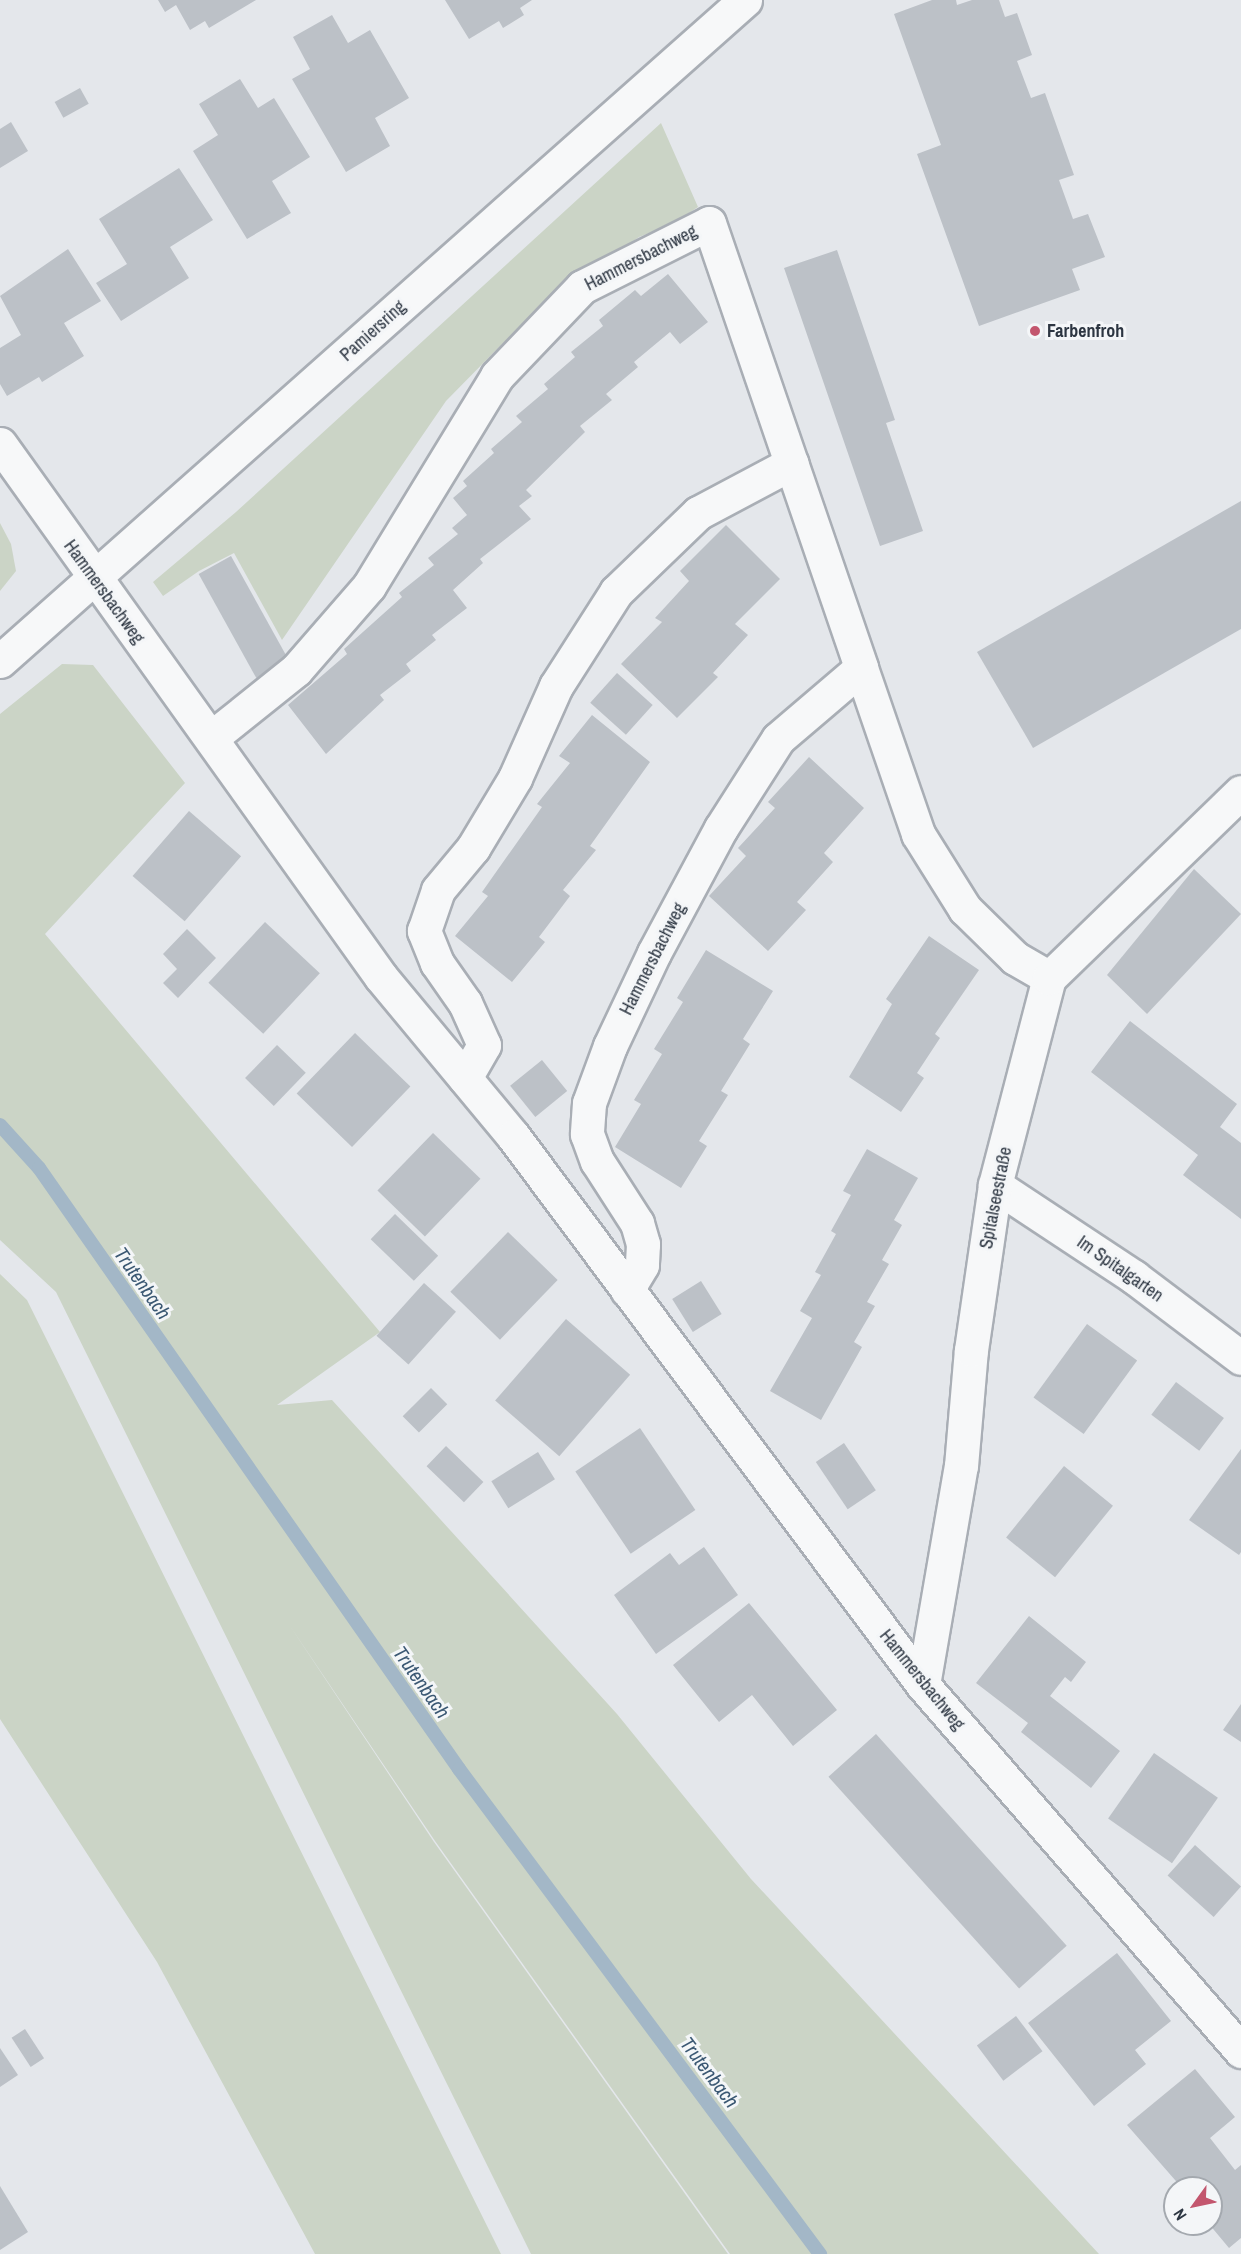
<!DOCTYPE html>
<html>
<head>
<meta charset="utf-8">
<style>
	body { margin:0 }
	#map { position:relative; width:1241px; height:2254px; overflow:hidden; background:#e4e7eb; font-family:"Archivo Narrow",sans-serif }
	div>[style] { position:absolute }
	.green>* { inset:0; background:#cbd4c6 }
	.stream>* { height:14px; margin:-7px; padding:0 7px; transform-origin:7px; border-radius:7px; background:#a3b7c7 }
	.building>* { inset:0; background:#bcc1c7; transform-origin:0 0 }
	.roads { filter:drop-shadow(2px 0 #a9aeb5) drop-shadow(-2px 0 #a9aeb5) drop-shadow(0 2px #a9aeb5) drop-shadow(0 -2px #a9aeb5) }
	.street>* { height:33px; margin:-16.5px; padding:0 16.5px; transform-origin:16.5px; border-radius:16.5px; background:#f7f8f9 }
	.dots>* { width:16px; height:16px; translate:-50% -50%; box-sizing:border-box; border:3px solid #f4f6f8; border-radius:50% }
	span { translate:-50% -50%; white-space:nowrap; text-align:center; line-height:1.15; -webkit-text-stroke:6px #f4f6f8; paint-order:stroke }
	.street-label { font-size:18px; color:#2d3642 }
	.poi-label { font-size:18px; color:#2d3642; font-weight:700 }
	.left { translate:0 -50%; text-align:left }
	.water-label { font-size:20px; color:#3b5873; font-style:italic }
	.north { position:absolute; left:1163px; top:2176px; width:60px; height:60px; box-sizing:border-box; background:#f4f6f8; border:2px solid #a4a9af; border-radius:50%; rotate:237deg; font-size:16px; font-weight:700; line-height:24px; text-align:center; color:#2d3642 }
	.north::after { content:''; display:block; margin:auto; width:21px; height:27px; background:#c3566e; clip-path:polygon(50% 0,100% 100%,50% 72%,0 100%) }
</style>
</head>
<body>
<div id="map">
	<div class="green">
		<div style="clip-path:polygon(661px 123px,698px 207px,674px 223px,639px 237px,572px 284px,502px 344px,446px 401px,282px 640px,234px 553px,199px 571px,163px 596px,153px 582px,236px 512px)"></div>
		<div style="clip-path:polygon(0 523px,11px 544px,16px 571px,0 591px)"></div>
		<div style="clip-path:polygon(62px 664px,93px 665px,185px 783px,45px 934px,380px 1332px,277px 1405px,332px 1400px,617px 1714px,751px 1879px,1099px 2254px,730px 2254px,435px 1841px,290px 1626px,434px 1842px,728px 2254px,531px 2254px,56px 1292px,0 1240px,0 714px)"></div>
		<div style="clip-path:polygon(0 1274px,27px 1300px,501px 2254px,315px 2254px,157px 1962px,0 1719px)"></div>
	</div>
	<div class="stream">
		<div style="left:0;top:1125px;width:58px;rotate:47.8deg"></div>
		<div style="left:39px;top:1168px;width:733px;rotate:55.05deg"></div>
		<div style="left:459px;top:1769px;width:605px;rotate:53.34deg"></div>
	</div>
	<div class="building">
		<div style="clip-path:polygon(158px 0,256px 0,209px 28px,205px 21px,190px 30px,176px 5px,165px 12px)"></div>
		<div style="clip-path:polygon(445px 0,532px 0,520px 8px,524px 15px,503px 28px,499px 21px,469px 39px)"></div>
		<div style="clip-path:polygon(932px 0,956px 0,957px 5px,972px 0,999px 0,1005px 17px,1017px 13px,1032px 55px,1017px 61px,1031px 98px,1045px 93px,1074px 175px,1059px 180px,1073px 219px,1088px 214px,1105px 257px,1072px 269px,1080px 290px,979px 326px,917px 154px,941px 145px,894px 14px)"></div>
		<div style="clip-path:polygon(332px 15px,348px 43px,370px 30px,409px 98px,375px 118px,390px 146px,346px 172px,292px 79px,310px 69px,293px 37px)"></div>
		<div style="clip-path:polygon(240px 79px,258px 108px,274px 98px,310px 157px,272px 181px,291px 213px,247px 239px,193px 151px,218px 135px,199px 104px)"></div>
		<div style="left:80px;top:88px;width:18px;height:29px;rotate:61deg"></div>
		<div style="clip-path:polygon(11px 122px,28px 151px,0 168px,0 129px)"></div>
		<div style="clip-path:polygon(179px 168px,213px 220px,170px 247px,189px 278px,121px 321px,96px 283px,127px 264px,99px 219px)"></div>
		<div style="clip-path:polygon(68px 249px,101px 301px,64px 323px,84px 356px,42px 382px,39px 377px,7px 396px,0 384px,0 348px,21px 335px,0 296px)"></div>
		<div style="clip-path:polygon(837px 250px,895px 420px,886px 423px,923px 531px,880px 546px,784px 268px)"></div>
		<div style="clip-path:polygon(668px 274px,708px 322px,680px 344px,670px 332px,634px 362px,638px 367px,606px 394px,612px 400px,580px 426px,585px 432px,526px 490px,532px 496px,519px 506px,531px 519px,480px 559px,483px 563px,453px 590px,467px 608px,432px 635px,436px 640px,406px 664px,411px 671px,380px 695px,384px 700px,326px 754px,288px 705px,347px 654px,344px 649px,402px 597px,399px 593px,434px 565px,428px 558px,458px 534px,452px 528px,467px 515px,453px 498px,467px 486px,463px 481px,494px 453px,491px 449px,522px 422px,516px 416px,548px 389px,544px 384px,575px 357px,571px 352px,603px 326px,599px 320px,635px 290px,641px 296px)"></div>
		<div style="clip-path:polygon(1241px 501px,1241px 629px,1033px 748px,977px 652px)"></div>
		<div style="clip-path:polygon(726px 525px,780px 579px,735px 624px,748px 635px,713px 673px,718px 677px,677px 718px,621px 664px,662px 622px,655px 618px,689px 581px,680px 571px)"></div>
		<div style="left:231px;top:556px;width:119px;height:37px;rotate:61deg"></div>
		<div style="left:617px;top:673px;width:48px;height:40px;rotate:42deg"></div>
		<div style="clip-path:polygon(592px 715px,650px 762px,590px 846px,596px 850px,563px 890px,570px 896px,539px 937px,545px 942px,512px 982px,455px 936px,488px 896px,482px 892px,542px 807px,537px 804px,570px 763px,559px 756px)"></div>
		<div style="clip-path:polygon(809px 757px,864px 808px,824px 853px,833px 862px,797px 902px,806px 910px,768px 951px,709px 896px,746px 856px,738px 848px,775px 808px,768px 802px)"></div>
		<div style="left:189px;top:811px;width:69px;height:86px;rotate:41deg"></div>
		<div style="clip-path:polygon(1194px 869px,1241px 914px,1147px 1014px,1107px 975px)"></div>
		<div style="left:265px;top:922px;width:75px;height:83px;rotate:43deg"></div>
		<div style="clip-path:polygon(187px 929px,216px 958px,178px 998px,163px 983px,177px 969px,163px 954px)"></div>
		<div style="clip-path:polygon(929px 936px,979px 970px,935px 1034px,940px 1038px,917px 1073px,924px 1078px,901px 1112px,849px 1077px,892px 1004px,886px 999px)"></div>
		<div style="clip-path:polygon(706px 950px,773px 991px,743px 1039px,750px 1044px,721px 1091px,728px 1095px,699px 1141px,707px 1146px,681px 1188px,615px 1147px,641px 1104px,634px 1100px,662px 1054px,654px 1049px,683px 1002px,677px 998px)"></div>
		<div style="clip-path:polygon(1130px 1021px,1237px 1104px,1220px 1127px,1241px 1143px,1241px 1219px,1183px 1175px,1198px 1155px,1091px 1072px)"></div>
		<div style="left:355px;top:1033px;width:77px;height:84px;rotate:44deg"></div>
		<div style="left:277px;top:1045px;width:40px;height:46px;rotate:44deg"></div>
		<div style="left:542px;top:1060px;width:40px;height:41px;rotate:51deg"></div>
		<div style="left:433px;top:1133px;width:66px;height:80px;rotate:44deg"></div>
		<div style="clip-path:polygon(867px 1149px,918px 1178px,894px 1220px,902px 1225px,882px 1260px,889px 1264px,867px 1302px,875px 1306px,854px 1342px,862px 1347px,821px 1420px,770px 1391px,812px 1318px,800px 1311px,821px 1275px,815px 1272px,836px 1234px,831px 1231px,851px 1195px,843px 1191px)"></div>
		<div style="left:395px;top:1214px;width:60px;height:35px;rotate:44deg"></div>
		<div style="left:508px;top:1232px;width:69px;height:83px;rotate:44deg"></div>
		<div style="left:701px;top:1281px;width:39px;height:34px;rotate:58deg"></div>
		<div style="left:424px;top:1283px;width:43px;height:71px;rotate:42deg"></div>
		<div style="left:566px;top:1319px;width:85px;height:108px;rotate:41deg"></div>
		<div style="left:1087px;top:1324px;width:62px;height:91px;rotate:36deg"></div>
		<div style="left:1176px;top:1382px;width:60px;height:41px;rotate:37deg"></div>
		<div style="left:431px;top:1388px;width:23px;height:40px;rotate:45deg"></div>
		<div style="left:640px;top:1428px;width:99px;height:78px;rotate:56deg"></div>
		<div style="left:844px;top:1443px;width:57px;height:34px;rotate:56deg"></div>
		<div style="left:446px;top:1446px;width:52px;height:28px;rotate:44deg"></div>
		<div style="clip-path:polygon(1241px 1449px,1241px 1552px,1239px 1555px,1189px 1520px)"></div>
		<div style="left:538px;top:1452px;width:32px;height:55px;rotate:58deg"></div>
		<div style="left:1064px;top:1466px;width:63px;height:92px;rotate:39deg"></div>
		<div style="clip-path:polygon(704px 1547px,738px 1595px,656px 1654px,614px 1595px,670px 1553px,679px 1565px)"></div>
		<div style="clip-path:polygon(749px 1603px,837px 1710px,793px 1746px,752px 1695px,719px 1722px,673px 1665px)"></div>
		<div style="clip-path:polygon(1029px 1616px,1086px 1662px,1071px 1682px,1065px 1677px,1050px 1696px,1120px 1751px,1091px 1788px,1021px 1732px,1028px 1723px,976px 1683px)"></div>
		<div style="clip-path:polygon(1241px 1704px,1241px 1742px,1223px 1730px)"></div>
		<div style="left:876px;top:1734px;width:285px;height:64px;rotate:48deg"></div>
		<div style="left:1154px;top:1753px;width:78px;height:80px;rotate:35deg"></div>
		<div style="left:1195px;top:1845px;width:62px;height:41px;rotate:42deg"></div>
		<div style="clip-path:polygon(1117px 1953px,1171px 2021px,1135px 2050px,1146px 2064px,1094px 2106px,1028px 2023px)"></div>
		<div style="left:1016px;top:2016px;width:44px;height:49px;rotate:53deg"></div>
		<div style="left:25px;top:2029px;width:35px;height:16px;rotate:57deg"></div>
		<div style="clip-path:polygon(0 2048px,18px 2075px,0 2087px)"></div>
		<div style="clip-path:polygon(1195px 2069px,1235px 2117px,1210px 2138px,1235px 2170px,1241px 2165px,1241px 2238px,1229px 2248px,1209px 2224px,1211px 2188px,1182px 2188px,1127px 2125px)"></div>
		<div style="clip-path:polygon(0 2186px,28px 2232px,0 2250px)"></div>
	</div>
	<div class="roads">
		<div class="street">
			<div style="left:0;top:444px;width:655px;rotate:54.44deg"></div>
			<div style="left:381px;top:977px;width:207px;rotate:50.3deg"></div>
			<div style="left:513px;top:1136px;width:685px;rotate:53.25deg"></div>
			<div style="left:923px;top:1685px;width:485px;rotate:49deg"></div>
			<div style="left:0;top:661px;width:996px;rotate:-41.58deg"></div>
			<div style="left:861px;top:668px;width:176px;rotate:71deg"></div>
			<div style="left:918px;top:834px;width:89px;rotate:57.9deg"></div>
			<div style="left:965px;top:909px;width:70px;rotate:44.4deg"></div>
			<div style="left:1015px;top:958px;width:39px;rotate:30deg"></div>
			<div style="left:211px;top:738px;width:109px;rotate:-38.7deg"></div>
			<div style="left:296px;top:670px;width:111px;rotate:-49deg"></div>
			<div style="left:369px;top:586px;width:246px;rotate:-58.6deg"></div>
			<div style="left:497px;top:376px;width:123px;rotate:-46.3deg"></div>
			<div style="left:582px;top:287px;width:142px;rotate:-26.7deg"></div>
			<div style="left:709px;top:223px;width:470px;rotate:71.1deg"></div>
			<div style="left:861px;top:668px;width:109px;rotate:139.5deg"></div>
			<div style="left:778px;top:739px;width:106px;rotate:122.6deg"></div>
			<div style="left:721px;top:828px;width:142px;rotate:118.2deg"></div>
			<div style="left:654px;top:953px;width:103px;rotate:115.3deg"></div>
			<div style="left:610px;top:1046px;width:61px;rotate:110.2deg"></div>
			<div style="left:589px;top:1103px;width:31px;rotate:94deg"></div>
			<div style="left:587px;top:1134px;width:29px;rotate:70deg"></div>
			<div style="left:597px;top:1161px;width:74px;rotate:57.2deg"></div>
			<div style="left:637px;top:1223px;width:22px;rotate:74deg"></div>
			<div style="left:643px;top:1244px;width:21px;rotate:93deg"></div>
			<div style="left:642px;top:1265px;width:29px;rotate:121deg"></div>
			<div style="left:465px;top:1078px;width:38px;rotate:-60deg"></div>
			<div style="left:484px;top:1045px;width:46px;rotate:-114.3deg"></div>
			<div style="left:465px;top:1003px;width:49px;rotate:-125deg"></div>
			<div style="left:437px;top:963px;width:35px;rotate:-112deg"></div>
			<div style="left:424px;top:931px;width:43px;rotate:-71.1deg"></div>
			<div style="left:438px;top:890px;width:55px;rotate:-50.2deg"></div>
			<div style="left:473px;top:848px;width:82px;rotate:-59deg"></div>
			<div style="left:515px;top:778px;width:101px;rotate:-66deg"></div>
			<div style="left:556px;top:686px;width:112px;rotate:-57.4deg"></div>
			<div style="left:616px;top:592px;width:114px;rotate:-43.9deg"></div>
			<div style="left:698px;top:513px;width:106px;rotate:-28deg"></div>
			<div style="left:995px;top:1185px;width:167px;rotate:33.5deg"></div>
			<div style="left:1134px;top:1277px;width:134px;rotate:37.1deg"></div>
			<div style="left:923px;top:1685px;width:222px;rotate:-80.2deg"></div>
			<div style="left:961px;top:1466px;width:116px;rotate:-85.1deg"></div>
			<div style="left:971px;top:1350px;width:167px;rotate:-81.7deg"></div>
			<div style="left:995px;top:1185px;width:214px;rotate:-75.4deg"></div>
			<div style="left:1049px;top:978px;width:267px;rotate:-44.1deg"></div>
		</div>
	</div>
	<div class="dots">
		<div style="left:1035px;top:331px;background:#c3566e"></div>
	</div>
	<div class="street-label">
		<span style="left:641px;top:258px;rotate:-27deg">Hammersbachweg</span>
		<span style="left:373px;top:331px;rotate:-42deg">Pamiersring</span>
		<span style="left:104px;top:592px;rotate:54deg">Hammersbachweg</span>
		<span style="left:653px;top:959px;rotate:-63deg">Hammersbachweg</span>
		<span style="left:996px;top:1198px;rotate:-79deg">Spitalseestraße</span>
		<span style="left:1120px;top:1269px;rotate:35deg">Im Spitalgarten</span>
		<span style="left:922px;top:1680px;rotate:51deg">Hammersbachweg</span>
	</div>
	<div class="poi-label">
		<span class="left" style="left:1047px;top:331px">Farbenfroh</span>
	</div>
	<div class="water-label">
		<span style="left:143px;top:1283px;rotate:55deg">Trutenbach</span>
		<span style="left:422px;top:1682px;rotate:55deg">Trutenbach</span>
		<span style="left:710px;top:2072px;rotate:53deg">Trutenbach</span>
	</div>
	<div class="north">N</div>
</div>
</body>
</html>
